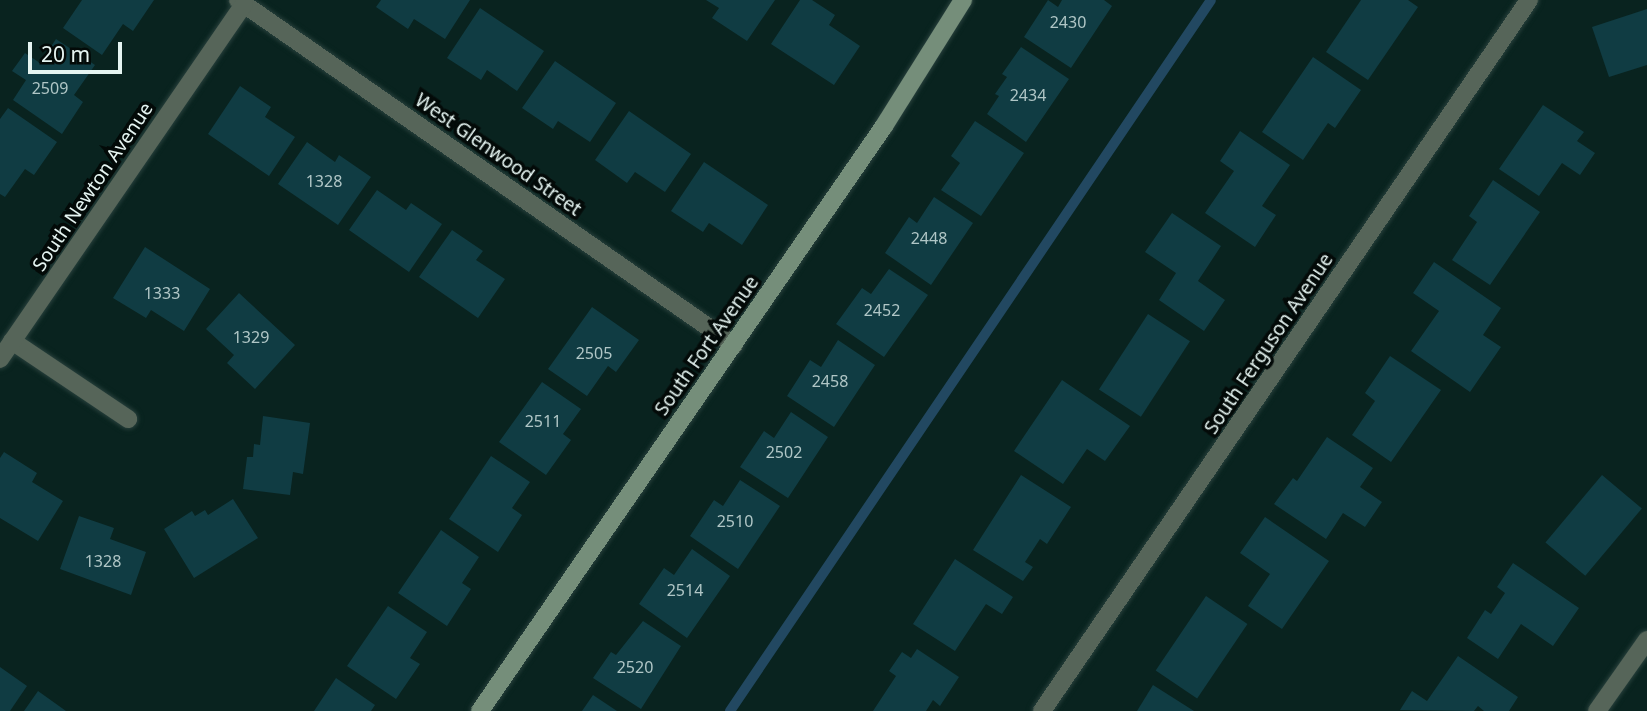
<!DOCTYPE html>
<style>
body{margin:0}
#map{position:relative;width:1647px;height:711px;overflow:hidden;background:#09231f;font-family:"Noto Sans",sans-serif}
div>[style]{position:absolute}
.stream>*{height:10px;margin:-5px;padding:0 5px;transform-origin:5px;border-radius:5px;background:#224861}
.building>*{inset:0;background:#103c43;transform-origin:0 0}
.roads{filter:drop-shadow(0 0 2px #28403c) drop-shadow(0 0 2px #28403c)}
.street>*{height:18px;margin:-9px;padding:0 9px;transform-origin:9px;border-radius:9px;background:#566559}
.secondary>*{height:18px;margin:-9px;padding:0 9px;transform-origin:9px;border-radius:9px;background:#758e7a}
span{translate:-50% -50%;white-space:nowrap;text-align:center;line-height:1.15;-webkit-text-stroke:7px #030a08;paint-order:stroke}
.number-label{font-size:16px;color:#b0c6c6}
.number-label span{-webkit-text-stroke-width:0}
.street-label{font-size:19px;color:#e5f4f1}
.scale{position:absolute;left:28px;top:42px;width:94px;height:32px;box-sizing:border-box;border:4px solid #e5f4f1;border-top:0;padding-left:9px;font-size:21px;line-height:24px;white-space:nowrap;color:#e5f4f1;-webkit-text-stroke:5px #030a08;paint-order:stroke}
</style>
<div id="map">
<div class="stream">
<div style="left:730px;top:711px;width:858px;rotate:-55.92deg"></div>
</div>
<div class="building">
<div style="clip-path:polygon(82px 0,154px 0,133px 31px,123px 24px,102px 55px,63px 28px)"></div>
<div style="clip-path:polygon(381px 0,470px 0,445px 39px,414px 19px,408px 29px,376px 7px)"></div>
<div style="clip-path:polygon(706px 0,775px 0,747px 41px,712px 18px,719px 8px)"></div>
<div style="clip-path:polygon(800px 0,812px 0,835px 15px,829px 25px,860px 46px,834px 85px,771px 44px)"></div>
<div style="clip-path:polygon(1048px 0,1058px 7px,1062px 0,1104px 0,1112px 6px,1071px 68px,1024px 37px)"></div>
<div style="clip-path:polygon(1361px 0,1408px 0,1418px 7px,1368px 80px,1326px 52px)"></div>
<div style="clip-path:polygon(480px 8px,544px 51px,517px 91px,487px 70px,481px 80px,447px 58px)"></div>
<div style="clip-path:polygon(1647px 9px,1647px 65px,1609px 77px,1592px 27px)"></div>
<div style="clip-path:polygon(56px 39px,95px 65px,74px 95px,83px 102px,62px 134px,13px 100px,26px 80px,12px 71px,25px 53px,40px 63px)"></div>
<div style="clip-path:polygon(1021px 47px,1069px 79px,1026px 142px,987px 114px,999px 96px,995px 94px,1007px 77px,1002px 74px)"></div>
<div style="clip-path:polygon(1313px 57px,1361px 90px,1335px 128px,1328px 123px,1303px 160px,1262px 132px)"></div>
<div style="clip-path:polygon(555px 61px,616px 103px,590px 142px,558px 121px,553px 129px,522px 108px)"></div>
<div style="clip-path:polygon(240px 86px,271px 107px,265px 117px,295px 137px,269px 176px,208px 134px)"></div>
<div style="clip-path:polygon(1543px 105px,1584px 132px,1577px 141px,1595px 153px,1580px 175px,1562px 163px,1539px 196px,1499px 169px)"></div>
<div style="clip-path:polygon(8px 108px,57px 142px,34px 175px,25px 169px,5px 197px,0 194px,0 119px)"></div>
<div style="clip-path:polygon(629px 111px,691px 154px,665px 192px,635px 172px,627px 183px,595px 160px)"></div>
<div style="clip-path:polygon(975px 121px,1024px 153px,981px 216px,941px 190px,960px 163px,951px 156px)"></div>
<div style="clip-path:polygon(1240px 131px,1290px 165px,1262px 206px,1276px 215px,1255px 247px,1205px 213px,1234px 171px,1220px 161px)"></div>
<div style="clip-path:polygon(307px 142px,335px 162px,339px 155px,371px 177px,338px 225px,278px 184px)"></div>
<div style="clip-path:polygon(704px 162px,768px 205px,742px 245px,709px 223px,703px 232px,671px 211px)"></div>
<div style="clip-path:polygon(1493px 180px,1540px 212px,1490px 285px,1452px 260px,1477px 222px,1469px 216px)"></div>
<div style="clip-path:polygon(377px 190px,406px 210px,411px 203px,442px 224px,409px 272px,349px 230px)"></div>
<div style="clip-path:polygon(934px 197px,973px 223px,931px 285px,885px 253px,909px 217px,917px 223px)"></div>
<div style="clip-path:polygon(1172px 213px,1221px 246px,1198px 281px,1225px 300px,1204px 331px,1159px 300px,1176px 273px,1145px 252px)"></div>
<div style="clip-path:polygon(452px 230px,483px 251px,476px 260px,505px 279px,478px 318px,419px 277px)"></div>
<div style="clip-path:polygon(145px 247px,210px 289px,184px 331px,151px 310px,146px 318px,113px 298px)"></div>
<div style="clip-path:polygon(1434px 262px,1501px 308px,1483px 335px,1501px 347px,1470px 392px,1411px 351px,1439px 311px,1413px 293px)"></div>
<div style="clip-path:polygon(889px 269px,928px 295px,884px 357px,836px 324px,862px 288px,871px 294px)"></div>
<div style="clip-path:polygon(239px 293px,295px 345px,255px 389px,227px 363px,234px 355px,206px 329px)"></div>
<div style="clip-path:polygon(592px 307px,639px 340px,616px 372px,608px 366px,587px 396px,548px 369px)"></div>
<div style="left:1148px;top:314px;width:50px;height:90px;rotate:33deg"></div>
<div style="clip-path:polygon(838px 340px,875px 365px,834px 427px,787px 396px,810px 360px,821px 367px)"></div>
<div style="clip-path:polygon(1390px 356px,1441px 390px,1391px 462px,1352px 435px,1375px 401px,1365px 393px)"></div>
<div style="clip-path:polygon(1062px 380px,1130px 426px,1105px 461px,1087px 449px,1063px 484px,1014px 451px)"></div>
<div style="clip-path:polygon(542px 382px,581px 409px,563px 434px,571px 440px,546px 475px,499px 442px)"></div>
<div style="clip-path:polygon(791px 412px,828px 437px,788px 498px,740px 467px,764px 431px,774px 438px)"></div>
<div style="clip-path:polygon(263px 416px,310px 423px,303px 474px,293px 472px,290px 495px,243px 489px,247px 457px,253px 457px,254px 444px,260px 445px)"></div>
<div style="clip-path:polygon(1327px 437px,1373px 468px,1360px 487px,1382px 502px,1365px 527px,1343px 513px,1326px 539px,1274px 504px,1293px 478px,1297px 481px)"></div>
<div style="clip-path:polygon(4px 452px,37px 473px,32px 482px,63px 501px,38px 541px,0 518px,0 458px)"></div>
<div style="clip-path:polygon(491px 456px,530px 482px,512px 508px,522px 515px,498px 552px,449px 519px)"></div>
<div style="clip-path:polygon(1021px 475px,1071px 507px,1047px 544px,1040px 539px,1025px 562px,1033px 567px,1023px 581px,973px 550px)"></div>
<div style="left:1602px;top:475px;width:52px;height:88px;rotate:40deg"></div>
<div style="clip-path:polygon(740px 480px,780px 506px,738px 569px,690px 536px,714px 500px,723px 506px)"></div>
<div style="clip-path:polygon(233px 499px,258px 538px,194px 578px,164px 529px,192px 511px,195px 516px,205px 510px,208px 515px)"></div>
<div style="clip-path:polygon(79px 516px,114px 528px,110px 539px,146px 552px,131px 595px,60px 569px)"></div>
<div style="clip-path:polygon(1265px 517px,1329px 561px,1282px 629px,1248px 606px,1270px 574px,1240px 553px)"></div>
<div style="clip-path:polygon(441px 530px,479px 557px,462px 583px,471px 589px,447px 626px,398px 593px)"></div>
<div style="clip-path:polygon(692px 549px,730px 576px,687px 638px,639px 604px,664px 568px,674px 575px)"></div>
<div style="clip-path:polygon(955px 559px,1013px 597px,1002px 614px,986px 604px,955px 651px,913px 624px)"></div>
<div style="clip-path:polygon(1513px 563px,1579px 608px,1553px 646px,1521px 624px,1498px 659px,1467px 638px,1485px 610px,1491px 614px,1505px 593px,1497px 587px)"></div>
<div style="left:1206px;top:596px;width:50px;height:90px;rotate:34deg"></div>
<div style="clip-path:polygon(388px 606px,427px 632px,410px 658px,420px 664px,396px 699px,347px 666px)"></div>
<div style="clip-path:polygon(643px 621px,681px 646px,641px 709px,593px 678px,611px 652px,616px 655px)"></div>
<div style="clip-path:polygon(917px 649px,959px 677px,940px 706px,933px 700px,926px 711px,873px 711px,896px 676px,889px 671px,902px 652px,911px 658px)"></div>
<div style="clip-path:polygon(1458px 656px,1518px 697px,1509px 711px,1484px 711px,1478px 706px,1474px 711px,1400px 710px,1412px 691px,1427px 701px)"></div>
<div style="clip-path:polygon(0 667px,27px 686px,10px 711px,0 711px)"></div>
<div style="clip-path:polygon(336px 678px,375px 705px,371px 711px,314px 711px)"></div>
<div style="clip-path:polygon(1153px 685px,1194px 711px,1137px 711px)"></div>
<div style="clip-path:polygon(38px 691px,66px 711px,24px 711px)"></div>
<div style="clip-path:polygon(593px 695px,617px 711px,582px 711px)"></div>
</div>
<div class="roads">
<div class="street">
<div style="left:238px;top:0;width:604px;rotate:34.82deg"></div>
<div style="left:12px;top:341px;width:140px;rotate:33.9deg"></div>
<div style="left:0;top:359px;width:431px;rotate:-55.5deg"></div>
<div style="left:1042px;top:711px;width:862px;rotate:-55.59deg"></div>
<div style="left:1597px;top:711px;width:87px;rotate:-54.8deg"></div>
</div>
<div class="secondary">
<div style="left:480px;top:711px;width:711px;rotate:-55.37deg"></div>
<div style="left:884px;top:126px;width:149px;rotate:-57.9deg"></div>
</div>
</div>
<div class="number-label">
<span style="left:1068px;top:22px">2430</span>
<span style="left:50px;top:88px">2509</span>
<span style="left:1028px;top:95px">2434</span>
<span style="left:324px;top:181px">1328</span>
<span style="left:929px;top:238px">2448</span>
<span style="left:162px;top:293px">1333</span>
<span style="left:882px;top:310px">2452</span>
<span style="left:251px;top:337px">1329</span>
<span style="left:594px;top:353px">2505</span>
<span style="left:830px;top:381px">2458</span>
<span style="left:543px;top:421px">2511</span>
<span style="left:784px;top:452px">2502</span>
<span style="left:735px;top:521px">2510</span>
<span style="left:103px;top:561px">1328</span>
<span style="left:685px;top:590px">2514</span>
<span style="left:635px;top:667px">2520</span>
</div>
<div class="street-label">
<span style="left:498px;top:155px;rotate:35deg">West Glenwood Street</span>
<span style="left:93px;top:187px;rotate:-56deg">South Newton Avenue</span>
<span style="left:1269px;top:344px;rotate:-56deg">South Ferguson Avenue</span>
<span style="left:707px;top:346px;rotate:-55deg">South Fort Avenue</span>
</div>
<div class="scale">20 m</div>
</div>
